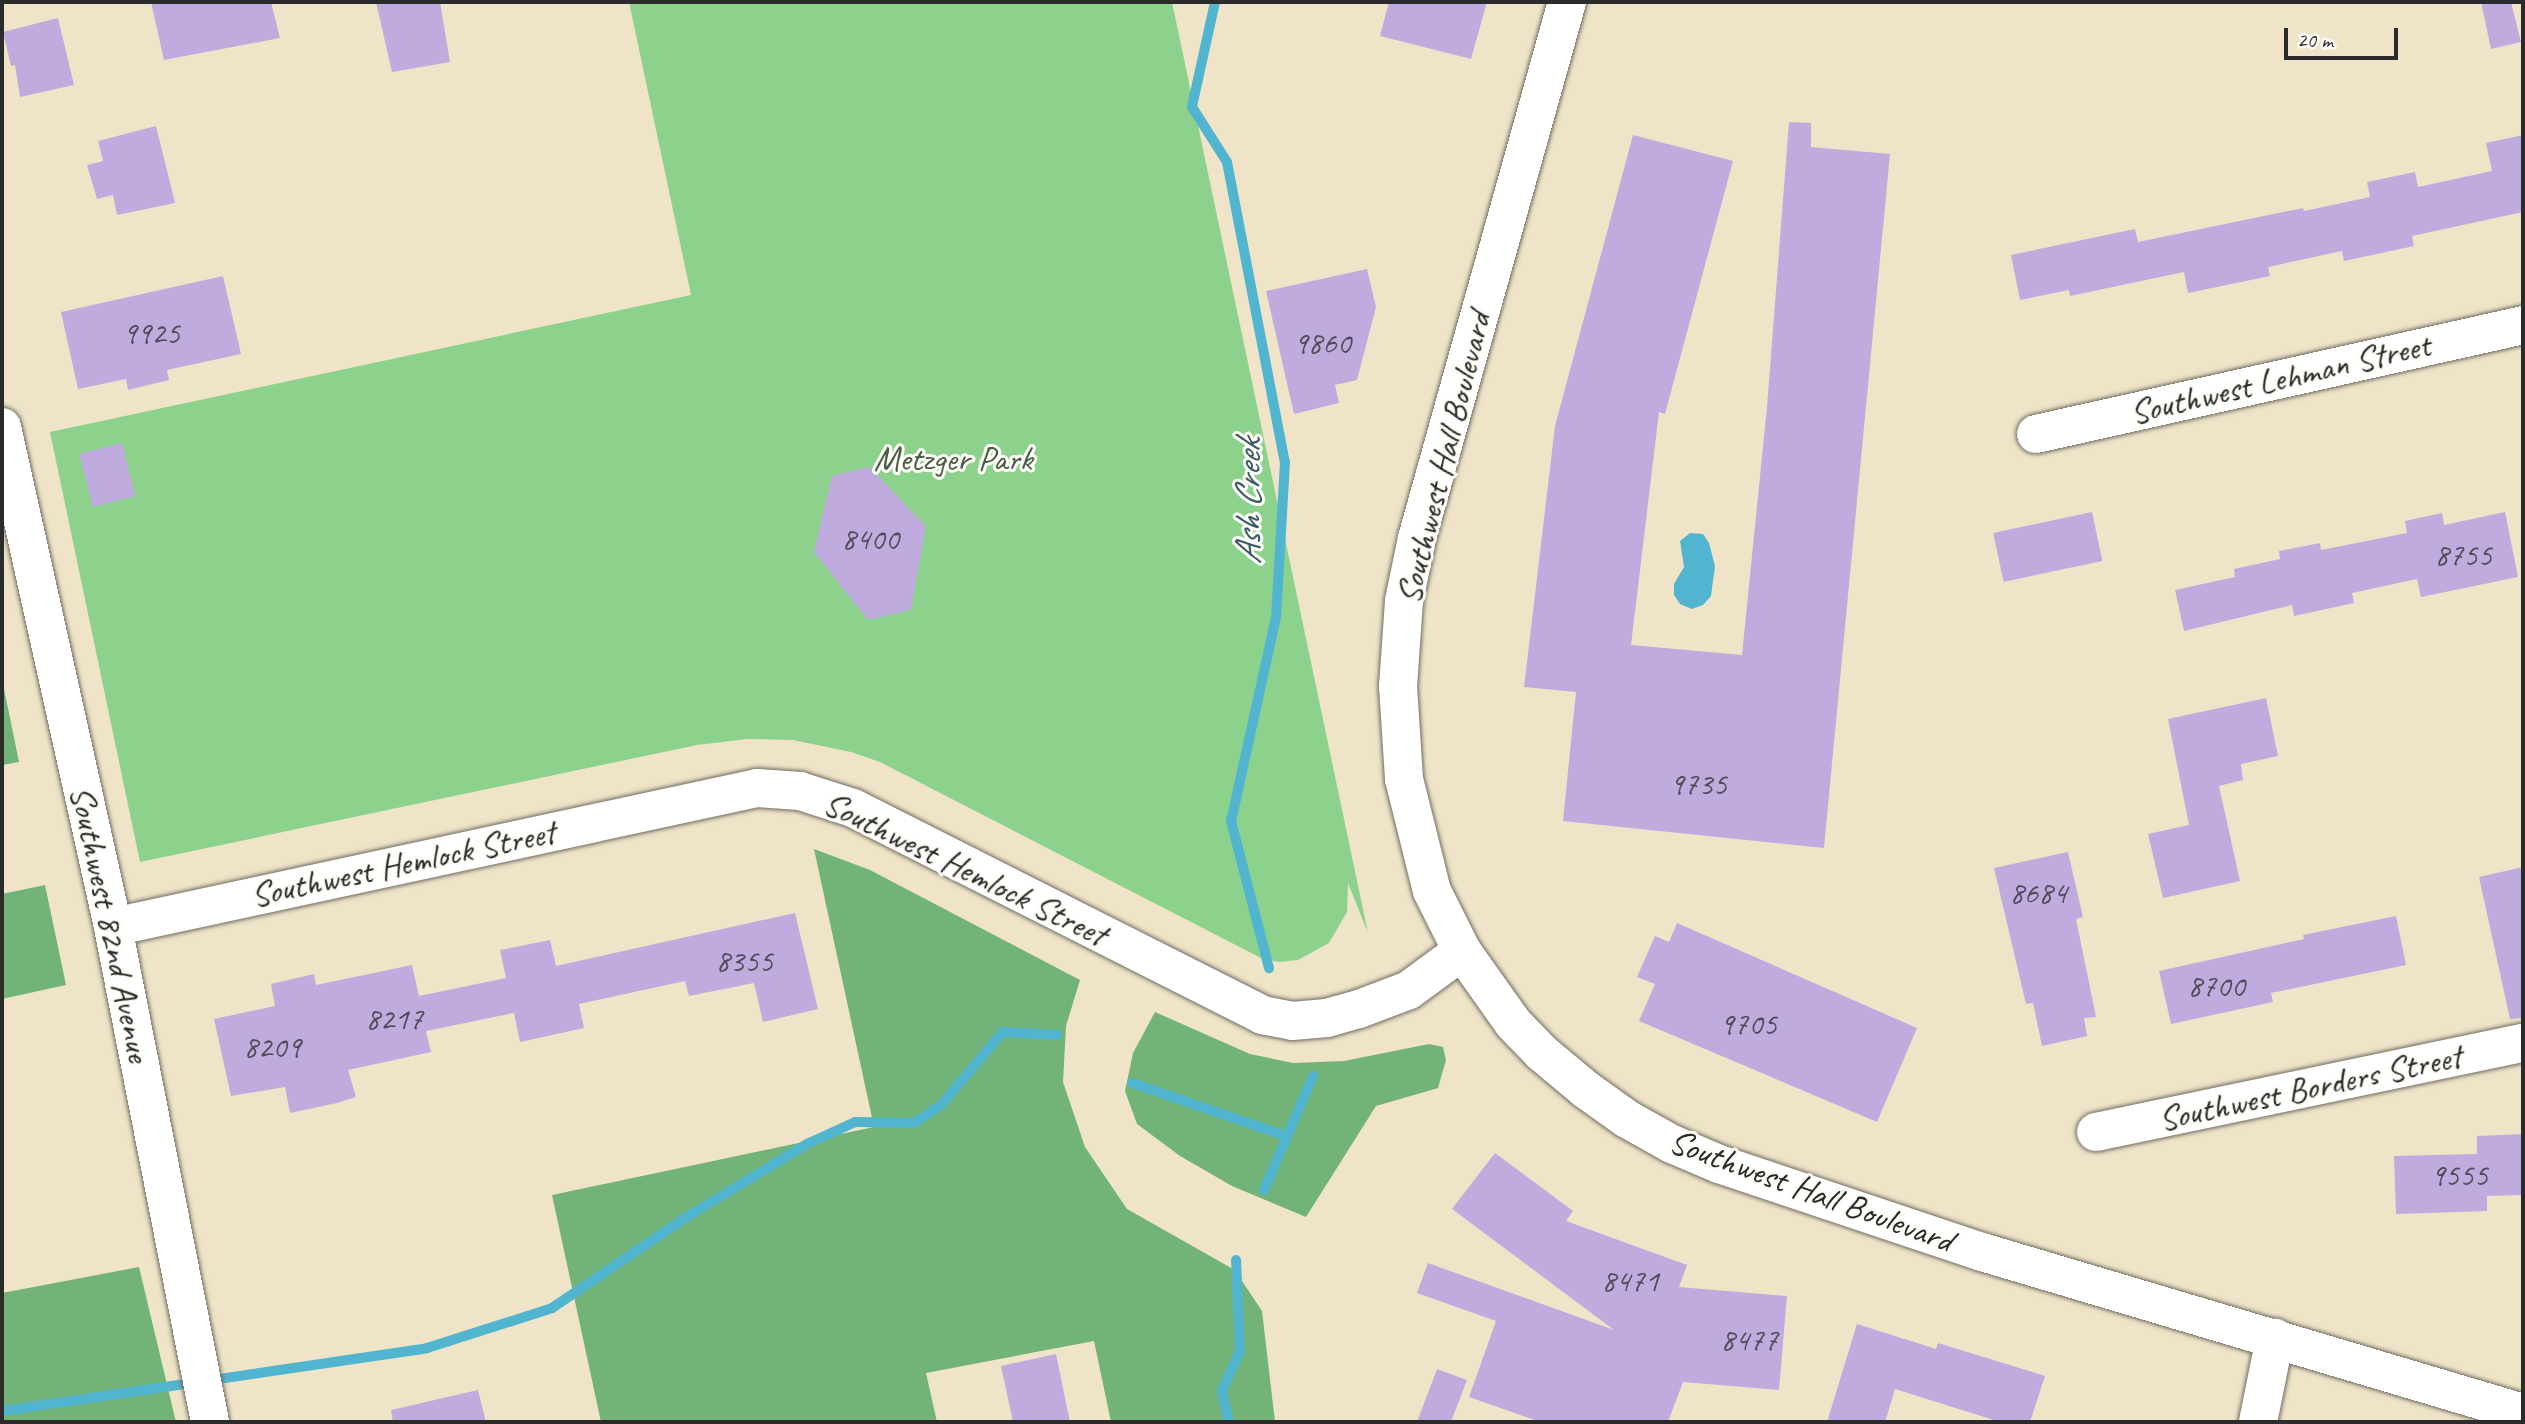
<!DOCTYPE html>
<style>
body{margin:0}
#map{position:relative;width:2525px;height:1424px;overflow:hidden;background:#efe4c8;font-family:Caveat,sans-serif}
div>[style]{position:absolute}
.green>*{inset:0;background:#8dd28c}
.forest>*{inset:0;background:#72b478}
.water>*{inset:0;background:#51b5cf}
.stream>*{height:10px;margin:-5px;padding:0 5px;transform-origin:5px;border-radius:5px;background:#51b5cf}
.building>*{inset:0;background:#c0abde;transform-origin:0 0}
.roads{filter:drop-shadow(0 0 2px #706c62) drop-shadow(0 0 2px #706c62)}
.minor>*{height:38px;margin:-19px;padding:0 19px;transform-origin:19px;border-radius:19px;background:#fff}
.major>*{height:38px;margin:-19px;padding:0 19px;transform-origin:19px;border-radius:19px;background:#fff}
span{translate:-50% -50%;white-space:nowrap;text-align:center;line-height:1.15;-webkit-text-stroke:6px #fdfcf7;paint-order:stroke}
.number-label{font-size:32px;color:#504b58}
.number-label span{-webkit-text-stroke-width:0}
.street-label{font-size:35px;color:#2b2b2b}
.park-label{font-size:35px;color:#485d48}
.water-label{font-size:37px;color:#385b64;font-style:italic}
.frame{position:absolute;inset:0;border:4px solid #2b2b2b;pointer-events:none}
.scale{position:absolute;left:2284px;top:28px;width:114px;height:32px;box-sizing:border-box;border:4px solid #2b2b2b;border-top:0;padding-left:9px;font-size:21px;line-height:24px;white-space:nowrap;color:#2b2b2b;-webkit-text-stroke:5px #fdfcf7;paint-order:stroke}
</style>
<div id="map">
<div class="green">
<div style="clip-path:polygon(629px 2px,1172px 2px,1368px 933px,1348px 883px,1347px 912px,1329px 943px,1298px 960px,1279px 962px,1261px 958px,880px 762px,851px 752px,793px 740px,747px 739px,697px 745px,140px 862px,50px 432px,691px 295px)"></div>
</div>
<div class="forest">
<div style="clip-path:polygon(2px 679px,19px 762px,2px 765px)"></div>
<div style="clip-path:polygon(814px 849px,870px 870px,1080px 980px,1066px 1026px,1063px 1082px,1085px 1147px,1127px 1209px,1233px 1269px,1240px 1278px,1262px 1311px,1275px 1422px,1111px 1422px,1094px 1341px,926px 1373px,937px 1422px,601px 1422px,552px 1195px,874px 1127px)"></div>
<div style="clip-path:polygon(45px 885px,66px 985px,2px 999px,2px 894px)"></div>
<div style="clip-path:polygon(1155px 1012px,1250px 1054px,1293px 1063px,1344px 1061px,1429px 1044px,1443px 1047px,1446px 1060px,1438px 1088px,1376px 1106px,1306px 1217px,1232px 1186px,1180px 1156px,1137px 1124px,1125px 1091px,1133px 1053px)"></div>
<div style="clip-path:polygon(139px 1267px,176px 1422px,2px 1422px,2px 1293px)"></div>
</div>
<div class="water">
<div style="clip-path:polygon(1690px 533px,1703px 534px,1709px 543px,1715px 566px,1711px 596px,1703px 605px,1692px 609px,1680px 604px,1674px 595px,1674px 584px,1684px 567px,1680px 541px)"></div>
</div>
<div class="stream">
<div style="left:1215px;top:2px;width:107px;rotate:102.4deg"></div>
<div style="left:1192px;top:107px;width:65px;rotate:57.5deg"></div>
<div style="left:1227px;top:162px;width:306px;rotate:79.1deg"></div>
<div style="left:1285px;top:462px;width:155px;rotate:93.3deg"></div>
<div style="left:1276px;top:617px;width:209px;rotate:102.4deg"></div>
<div style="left:1231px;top:821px;width:152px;rotate:75.5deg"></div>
<div style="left:1132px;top:1083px;width:163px;rotate:19deg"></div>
<div style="left:1264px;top:1190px;width:124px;rotate:-66.7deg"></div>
<div style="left:2px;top:1411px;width:430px;rotate:-8.4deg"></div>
<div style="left:427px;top:1348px;width:131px;rotate:-17.7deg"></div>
<div style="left:552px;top:1308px;width:164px;rotate:-34.1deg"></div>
<div style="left:688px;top:1216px;width:139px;rotate:-31.2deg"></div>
<div style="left:807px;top:1144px;width:53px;rotate:-24.6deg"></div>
<div style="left:855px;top:1122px;width:59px;rotate:1deg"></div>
<div style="left:914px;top:1123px;width:32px;rotate:-34deg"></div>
<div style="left:941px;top:1105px;width:96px;rotate:-49.7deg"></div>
<div style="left:1003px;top:1032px;width:54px;rotate:3.2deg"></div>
<div style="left:1229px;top:1422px;width:32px;rotate:-103deg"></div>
<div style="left:1222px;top:1391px;width:44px;rotate:-65.8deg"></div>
<div style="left:1240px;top:1351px;width:91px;rotate:-92.5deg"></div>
</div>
<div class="building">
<div style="clip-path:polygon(151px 2px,271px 2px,280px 38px,164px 60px)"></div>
<div style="clip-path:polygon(376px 2px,440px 2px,450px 62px,392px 72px)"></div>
<div style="clip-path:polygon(1389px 2px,1487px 2px,1471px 59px,1380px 36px)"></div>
<div style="clip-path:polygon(2481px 2px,2511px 2px,2521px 42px,2491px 49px)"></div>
<div style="clip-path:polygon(58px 18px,74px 85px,20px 97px,15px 65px,11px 66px,3px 32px)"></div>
<div style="clip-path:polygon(1789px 122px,1811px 123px,1811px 147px,1890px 154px,1824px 848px,1563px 821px,1576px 692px,1524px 687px,1555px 426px,1633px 135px,1733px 161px,1665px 414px,1659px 412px,1631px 645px,1742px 655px,1767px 407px)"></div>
<div style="clip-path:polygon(156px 126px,175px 203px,117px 215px,113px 195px,97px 199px,87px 165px,103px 161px,98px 141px)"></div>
<div style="clip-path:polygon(2523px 135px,2523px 212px,2412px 236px,2414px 246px,2344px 261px,2342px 251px,2268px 267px,2270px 276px,2188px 293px,2184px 272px,2070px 296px,2069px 290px,2020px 300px,2011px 255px,2135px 229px,2138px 242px,2303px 208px,2304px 211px,2370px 197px,2367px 182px,2415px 172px,2418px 187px,2492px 171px,2486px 143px)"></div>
<div style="clip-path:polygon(1367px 269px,1376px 307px,1357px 380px,1335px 385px,1339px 403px,1294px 414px,1266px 291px)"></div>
<div style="clip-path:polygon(223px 276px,241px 354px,167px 370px,169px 380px,128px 390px,126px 379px,78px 389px,61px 312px)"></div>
<div style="left:122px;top:443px;width:55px;height:44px;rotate:76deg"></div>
<div style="clip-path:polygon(869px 467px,926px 526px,911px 610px,868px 620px,814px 552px,832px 476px)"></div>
<div style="left:2092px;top:512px;width:50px;height:101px;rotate:78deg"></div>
<div style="clip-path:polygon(2505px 512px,2518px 577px,2421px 597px,2417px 579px,2352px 593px,2354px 603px,2294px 616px,2292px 605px,2184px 631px,2175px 590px,2235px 577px,2234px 569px,2280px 559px,2279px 551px,2320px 543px,2321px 550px,2407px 533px,2405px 521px,2442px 513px,2444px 525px)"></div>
<div style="clip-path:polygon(2266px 698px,2278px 756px,2241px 764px,2243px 780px,2219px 786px,2240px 881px,2163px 898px,2148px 834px,2189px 825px,2168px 719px)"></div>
<div style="clip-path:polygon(2068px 852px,2083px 917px,2076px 919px,2096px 1017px,2084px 1018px,2087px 1036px,2042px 1046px,2033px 1003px,2026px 1004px,1994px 868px)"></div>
<div style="clip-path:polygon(2523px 867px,2523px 1018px,2510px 1019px,2479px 877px)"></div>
<div style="clip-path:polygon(795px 913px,818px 1009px,763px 1022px,754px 983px,689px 996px,685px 981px,579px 1004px,584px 1028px,520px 1042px,514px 1013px,426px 1031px,431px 1052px,348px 1070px,356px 1097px,337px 1103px,290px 1113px,285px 1087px,231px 1096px,214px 1019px,275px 1006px,271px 984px,314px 974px,316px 985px,412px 965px,419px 996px,506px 978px,500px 950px,550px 940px,556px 966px)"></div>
<div style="clip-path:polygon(2396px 916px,2406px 965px,2271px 993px,2273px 1002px,2171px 1024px,2159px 971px,2304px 939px,2303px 935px)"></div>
<div style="clip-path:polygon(1677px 923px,1917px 1028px,1877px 1122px,1639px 1021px,1655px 984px,1637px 977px,1655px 936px,1669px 942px)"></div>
<div style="clip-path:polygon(2523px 1134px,2523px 1195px,2487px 1196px,2487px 1211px,2396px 1214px,2394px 1156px,2477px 1154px,2477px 1136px)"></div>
<div style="clip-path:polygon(1495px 1153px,1573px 1211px,1566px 1221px,1687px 1265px,1679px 1287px,1787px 1296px,1779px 1390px,1683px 1382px,1668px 1422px,1540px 1422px,1469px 1397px,1496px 1321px,1417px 1293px,1428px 1263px,1614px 1330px,1452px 1209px)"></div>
<div style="clip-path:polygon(1857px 1324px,1936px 1349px,1938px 1343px,2045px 1376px,2030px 1422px,2000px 1422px,1895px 1389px,1885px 1422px,1827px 1422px)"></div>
<div style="clip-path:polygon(1056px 1354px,1070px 1422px,1013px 1422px,1001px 1366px)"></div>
<div style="clip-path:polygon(1437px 1369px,1467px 1380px,1451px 1422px,1417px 1422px)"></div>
<div style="clip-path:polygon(478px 1390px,486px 1422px,393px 1422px,391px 1410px)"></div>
</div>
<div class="roads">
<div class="minor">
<div style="left:2px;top:427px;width:512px;rotate:77.48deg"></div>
<div style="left:113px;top:927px;width:504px;rotate:78.91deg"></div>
<div style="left:2036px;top:434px;width:499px;rotate:-12.6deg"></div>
<div style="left:113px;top:927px;width:659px;rotate:-12.18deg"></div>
<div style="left:757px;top:788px;width:43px;rotate:4deg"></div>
<div style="left:800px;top:791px;width:56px;rotate:17.8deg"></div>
<div style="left:853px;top:808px;width:458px;rotate:26.8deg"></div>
<div style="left:1262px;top:1015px;width:31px;rotate:11deg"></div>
<div style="left:1292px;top:1021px;width:35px;rotate:-5deg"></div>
<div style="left:1327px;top:1018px;width:33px;rotate:-16deg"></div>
<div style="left:1359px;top:1009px;width:53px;rotate:-20.8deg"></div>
<div style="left:1409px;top:990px;width:66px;rotate:-36.3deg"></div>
<div style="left:2096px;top:1132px;width:436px;rotate:-11.8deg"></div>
<div style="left:2258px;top:1422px;width:86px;rotate:-78.6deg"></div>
</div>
<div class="major">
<div style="left:1567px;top:2px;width:557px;rotate:105.63deg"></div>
<div style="left:1417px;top:538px;width:64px;rotate:101.7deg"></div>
<div style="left:1404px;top:601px;width:85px;rotate:94deg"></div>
<div style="left:1398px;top:686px;width:93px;rotate:86.3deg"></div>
<div style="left:1404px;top:779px;width:115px;rotate:76deg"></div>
<div style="left:1432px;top:891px;width:67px;rotate:63.4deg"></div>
<div style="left:1462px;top:951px;width:88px;rotate:54.7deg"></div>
<div style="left:1513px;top:1023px;width:42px;rotate:46deg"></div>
<div style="left:1542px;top:1053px;width:56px;rotate:39.9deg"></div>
<div style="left:1585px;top:1089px;width:52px;rotate:35.5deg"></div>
<div style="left:1627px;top:1119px;width:51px;rotate:29.1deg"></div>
<div style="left:1672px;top:1144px;width:51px;rotate:23.1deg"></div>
<div style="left:1719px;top:1164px;width:277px;rotate:18.5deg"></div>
<div style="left:1982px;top:1252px;width:564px;rotate:16.57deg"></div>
</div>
</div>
<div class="number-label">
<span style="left:151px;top:333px">9925</span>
<span style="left:1322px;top:343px">9860</span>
<span style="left:870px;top:539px">8400</span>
<span style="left:2463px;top:555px">8755</span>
<span style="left:1698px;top:784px">9735</span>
<span style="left:2038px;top:893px">8684</span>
<span style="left:744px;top:961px">8355</span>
<span style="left:2216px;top:986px">8700</span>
<span style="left:394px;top:1019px">8217</span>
<span style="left:1748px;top:1024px">9705</span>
<span style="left:272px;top:1047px">8209</span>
<span style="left:2459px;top:1175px">9555</span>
<span style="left:1630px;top:1281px">8471</span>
<span style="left:1749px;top:1340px">8477</span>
</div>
<div class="street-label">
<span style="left:2280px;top:379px;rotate:-13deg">Southwest Lehman Street</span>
<span style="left:1444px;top:458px;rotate:-76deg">Southwest Hall Boulevard</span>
<span style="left:403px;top:864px;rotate:-12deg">Southwest Hemlock Street</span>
<span style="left:965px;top:869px;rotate:26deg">Southwest Hemlock Street</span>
<span style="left:110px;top:924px;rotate:78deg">Southwest 82nd Avenue</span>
<span style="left:2310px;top:1088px;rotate:-12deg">Southwest Borders Street</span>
<span style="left:1811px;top:1191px;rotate:20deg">Southwest Hall Boulevard</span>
</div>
<div class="park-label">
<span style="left:953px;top:459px">Metzger Park</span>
</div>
<div class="water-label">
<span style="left:1248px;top:502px;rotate:-90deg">Ash Creek</span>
</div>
<div class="frame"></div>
<div class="scale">20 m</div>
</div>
